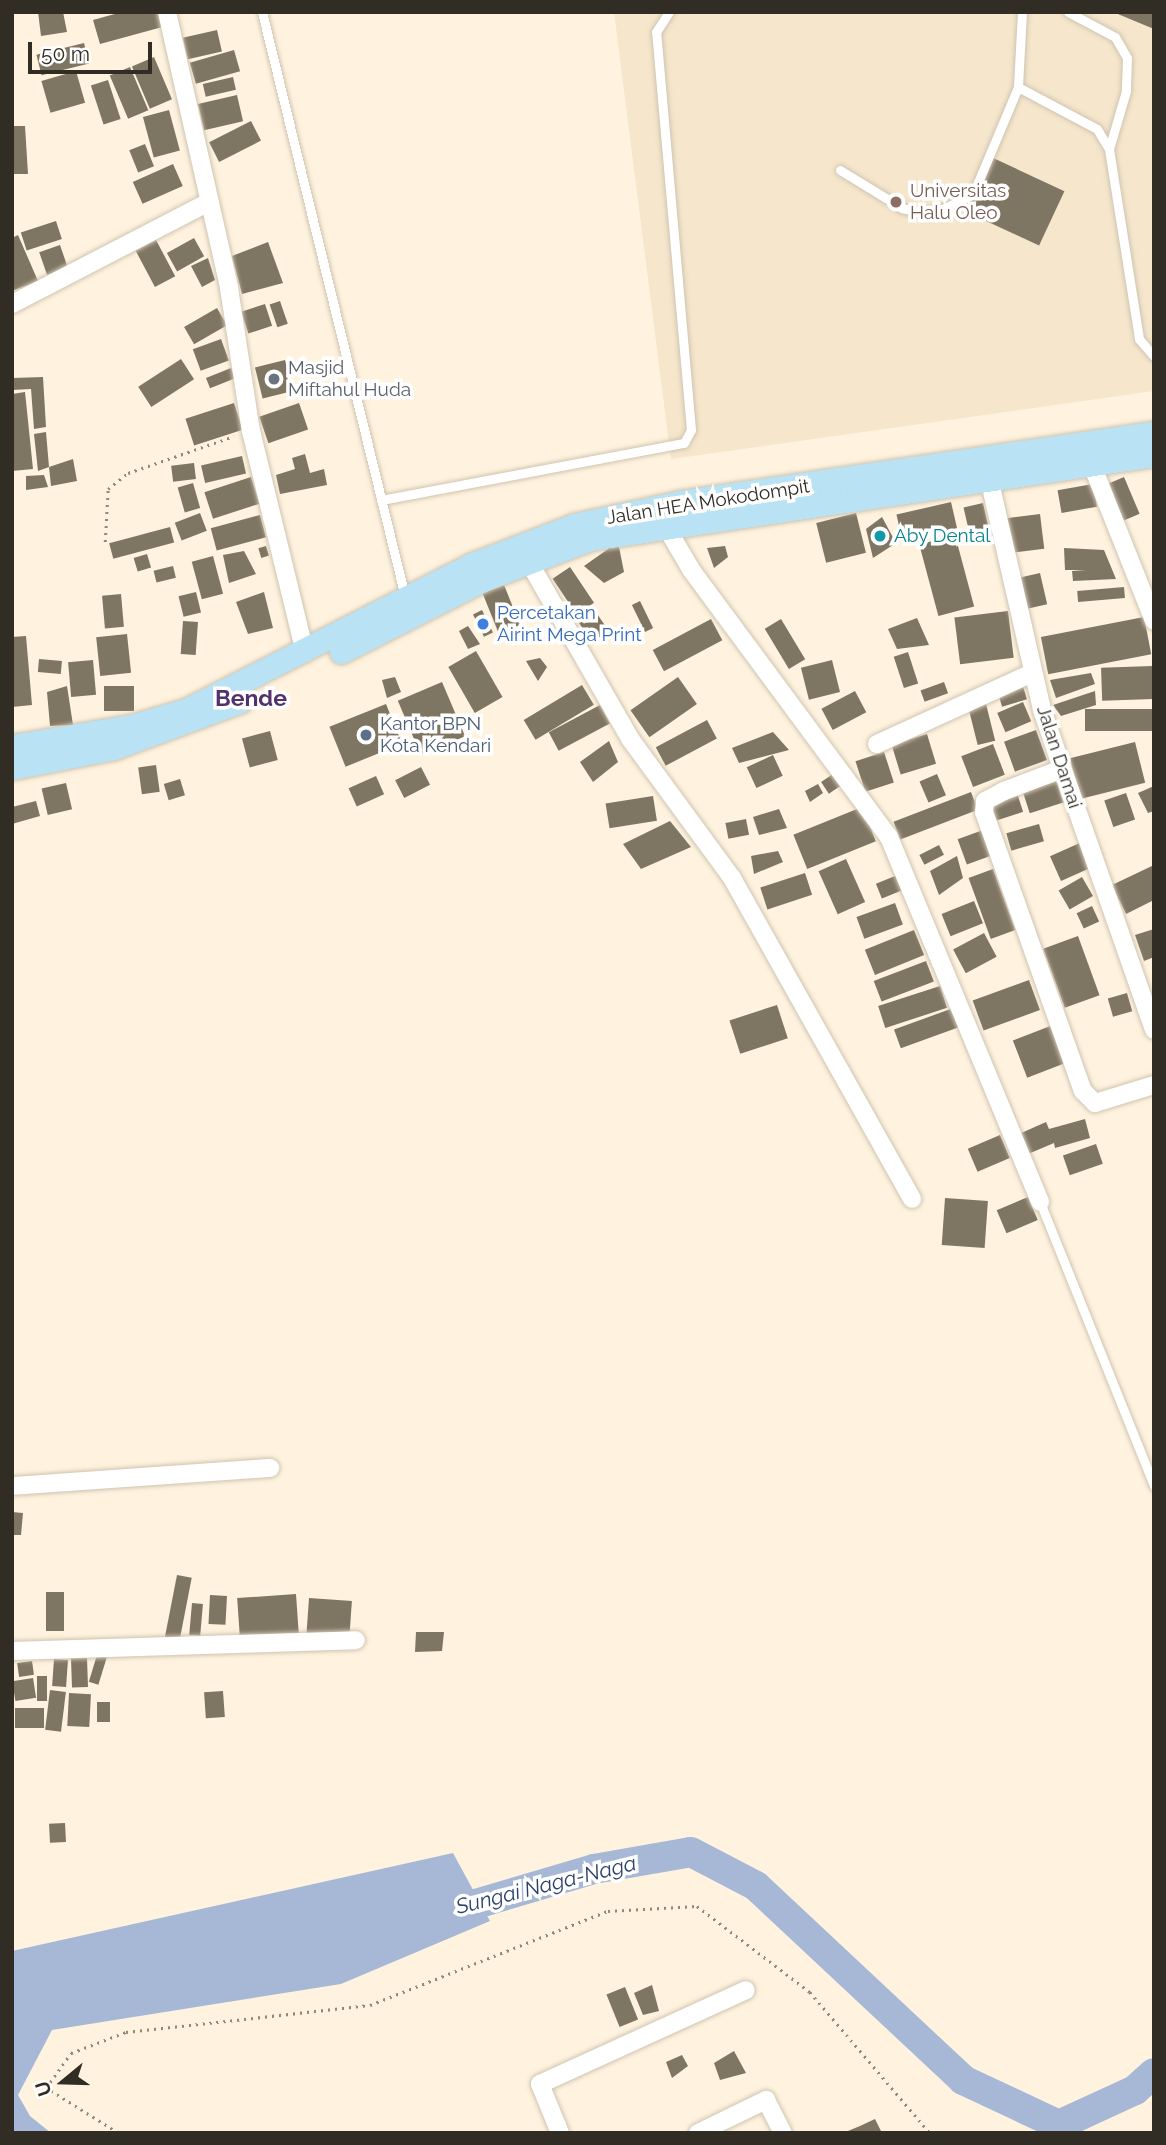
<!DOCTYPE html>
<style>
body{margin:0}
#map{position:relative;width:1166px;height:2145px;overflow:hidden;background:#fff3df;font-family:Raleway,sans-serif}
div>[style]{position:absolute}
.built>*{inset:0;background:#f5e6cc}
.water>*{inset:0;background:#a7b8d7}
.river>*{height:30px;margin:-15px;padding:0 15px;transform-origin:15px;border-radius:15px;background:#a7b8d7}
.building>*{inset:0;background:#7f7563;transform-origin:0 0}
.path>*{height:2.5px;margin-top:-1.25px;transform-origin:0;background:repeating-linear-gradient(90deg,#90887a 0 2px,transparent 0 7px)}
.roads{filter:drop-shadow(0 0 2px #cfc4b1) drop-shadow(0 0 2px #cfc4b1)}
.lane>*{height:9px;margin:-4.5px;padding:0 4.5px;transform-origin:4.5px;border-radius:4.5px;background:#fff}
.street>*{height:18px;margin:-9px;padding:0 9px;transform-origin:9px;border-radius:9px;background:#fff}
.secondary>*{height:23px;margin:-11.5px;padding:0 11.5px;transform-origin:11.5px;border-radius:11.5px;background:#b9e3f4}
.dots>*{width:19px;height:19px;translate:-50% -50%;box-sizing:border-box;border:4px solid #fff;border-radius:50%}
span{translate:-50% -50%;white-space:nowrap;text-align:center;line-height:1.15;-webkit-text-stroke:7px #fff;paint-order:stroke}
.education-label{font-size:19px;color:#785e54}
.left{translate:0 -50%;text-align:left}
.worship-label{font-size:19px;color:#5b616d}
.street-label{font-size:19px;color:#312d25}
.culture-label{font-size:19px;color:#0d838f}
.shop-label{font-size:19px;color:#366cbe}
.service-label{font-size:19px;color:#4e5e75}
.water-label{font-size:21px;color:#2b416c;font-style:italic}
.quarter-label{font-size:23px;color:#52326c;font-weight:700}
.frame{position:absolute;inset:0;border:14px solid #312d25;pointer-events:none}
.north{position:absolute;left:28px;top:2047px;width:70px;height:70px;-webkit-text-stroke:5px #fff;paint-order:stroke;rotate:251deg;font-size:19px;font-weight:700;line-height:28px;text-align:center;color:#312d25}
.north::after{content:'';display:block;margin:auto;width:24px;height:32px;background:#312d25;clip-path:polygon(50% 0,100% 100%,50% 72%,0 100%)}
.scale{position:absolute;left:28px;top:42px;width:124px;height:32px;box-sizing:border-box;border:4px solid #312d25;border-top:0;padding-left:9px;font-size:21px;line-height:24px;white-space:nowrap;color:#312d25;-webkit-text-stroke:5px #fff;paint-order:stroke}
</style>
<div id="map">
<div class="built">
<div style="clip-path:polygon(614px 12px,1154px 12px,1154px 391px,671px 459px)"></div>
</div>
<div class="water">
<div style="clip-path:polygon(453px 1853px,490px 1921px,341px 1984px,52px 2030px,18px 2095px,30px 2116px,51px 2133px,12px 2133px,12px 1951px)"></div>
</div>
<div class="river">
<div style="left:442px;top:1914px;width:159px;rotate:-16.5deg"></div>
<div style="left:594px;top:1869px;width:98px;rotate:-9.9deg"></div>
<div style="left:691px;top:1852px;width:73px;rotate:27.6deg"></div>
<div style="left:756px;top:1886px;width:284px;rotate:43.1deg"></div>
<div style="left:963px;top:2080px;width:106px;rotate:25.1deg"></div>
<div style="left:1059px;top:2125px;width:84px;rotate:-24.7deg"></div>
<div style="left:1135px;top:2090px;width:25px;rotate:-42deg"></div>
</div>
<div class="building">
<div style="clip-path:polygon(38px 12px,63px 12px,67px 32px,41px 36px)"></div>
<div style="clip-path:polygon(122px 12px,162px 12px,166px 26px,100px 44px,93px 20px)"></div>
<div style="clip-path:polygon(1113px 12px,1154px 12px,1154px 29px)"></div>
<div style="left:217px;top:30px;width:22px;height:35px;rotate:77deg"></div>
<div style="left:84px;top:43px;width:21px;height:49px;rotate:76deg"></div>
<div style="left:234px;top:50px;width:22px;height:46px;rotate:74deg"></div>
<div style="left:154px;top:57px;width:46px;height:24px;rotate:67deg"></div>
<div style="left:130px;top:67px;width:47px;height:22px;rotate:67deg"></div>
<div style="left:76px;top:71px;width:33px;height:36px;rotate:74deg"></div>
<div style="left:233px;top:77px;width:13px;height:31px;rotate:77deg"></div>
<div style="left:108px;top:80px;width:41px;height:18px;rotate:72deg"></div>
<div style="left:237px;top:95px;width:27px;height:40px;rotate:77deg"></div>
<div style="left:169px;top:110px;width:42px;height:27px;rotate:75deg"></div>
<div style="left:251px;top:121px;width:22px;height:47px;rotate:63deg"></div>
<div style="clip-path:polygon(12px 126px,25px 126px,28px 174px,12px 174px)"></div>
<div style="left:145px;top:144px;width:24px;height:17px;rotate:68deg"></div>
<div style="left:991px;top:157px;width:81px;height:60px;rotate:25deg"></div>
<div style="left:173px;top:164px;width:24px;height:44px;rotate:66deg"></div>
<div style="left:56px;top:221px;width:19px;height:37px;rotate:72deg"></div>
<div style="clip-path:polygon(18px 235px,38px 281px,12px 291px,12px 238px)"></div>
<div style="left:194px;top:238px;width:21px;height:31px;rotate:61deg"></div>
<div style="left:156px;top:240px;width:41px;height:23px;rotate:62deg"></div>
<div style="clip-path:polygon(268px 242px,283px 283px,242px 294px,232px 256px)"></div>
<div style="left:60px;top:245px;width:24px;height:22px;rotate:71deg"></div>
<div style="clip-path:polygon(208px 258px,215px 280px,202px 287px,191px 266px)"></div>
<div style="left:280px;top:301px;width:24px;height:11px;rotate:71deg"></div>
<div style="left:265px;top:304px;width:23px;height:25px;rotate:72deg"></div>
<div style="left:217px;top:308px;width:20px;height:38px;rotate:60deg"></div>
<div style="left:221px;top:339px;width:23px;height:30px;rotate:70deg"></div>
<div style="left:181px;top:359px;width:24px;height:51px;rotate:57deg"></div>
<div style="left:285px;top:360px;width:32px;height:31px;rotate:76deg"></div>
<div style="left:231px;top:368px;width:11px;height:27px;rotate:68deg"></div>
<div style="clip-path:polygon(43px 377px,46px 427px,34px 429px,31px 389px,12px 390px,12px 378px)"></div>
<div style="clip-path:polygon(25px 392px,33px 469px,12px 471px,12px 394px)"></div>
<div style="left:234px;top:403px;width:28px;height:51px;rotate:72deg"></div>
<div style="left:299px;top:403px;width:28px;height:42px;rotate:71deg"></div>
<div style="clip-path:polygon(46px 432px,49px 467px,38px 471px,34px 434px)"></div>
<div style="clip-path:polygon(305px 454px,310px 473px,324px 469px,327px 485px,280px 494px,276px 475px,295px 469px,292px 458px)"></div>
<div style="left:242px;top:456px;width:18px;height:42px;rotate:77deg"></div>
<div style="clip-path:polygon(73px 459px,77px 481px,51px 486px,49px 467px)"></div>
<div style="left:194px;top:463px;width:16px;height:23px;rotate:83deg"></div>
<div style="clip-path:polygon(44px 475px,48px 487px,26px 490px,26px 476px)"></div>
<div style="left:251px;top:477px;width:28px;height:49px;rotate:72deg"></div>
<div style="left:1124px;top:477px;width:40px;height:21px;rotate:67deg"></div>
<div style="left:193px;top:483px;width:26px;height:16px;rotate:74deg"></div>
<div style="left:1093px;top:484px;width:23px;height:36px;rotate:80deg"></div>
<div style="left:951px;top:502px;width:27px;height:56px;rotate:77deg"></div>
<div style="left:983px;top:503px;width:27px;height:20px;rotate:77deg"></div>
<div style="left:200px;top:513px;width:19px;height:27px;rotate:69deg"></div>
<div style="left:856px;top:513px;width:41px;height:41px;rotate:76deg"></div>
<div style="left:1040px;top:514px;width:35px;height:38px;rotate:83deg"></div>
<div style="left:260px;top:515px;width:23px;height:51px;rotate:75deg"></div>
<div style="clip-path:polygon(882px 517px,896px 543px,873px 558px,866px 529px)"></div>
<div style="left:170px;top:527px;width:16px;height:63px;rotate:75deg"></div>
<div style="left:955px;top:535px;width:74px;height:37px;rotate:75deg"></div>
<div style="clip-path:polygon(618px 542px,624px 572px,604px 583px,584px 566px)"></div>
<div style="left:266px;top:546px;width:10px;height:8px;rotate:73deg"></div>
<div style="clip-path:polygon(725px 546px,728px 557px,714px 568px,707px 548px)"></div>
<div style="clip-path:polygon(1064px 548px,1104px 550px,1116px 579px,1073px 581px,1072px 571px,1086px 570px,1065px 570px)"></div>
<div style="clip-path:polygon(244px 551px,256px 574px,229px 583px,223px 555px)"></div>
<div style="left:147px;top:554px;width:14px;height:14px;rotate:73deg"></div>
<div style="left:213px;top:556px;width:39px;height:22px;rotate:75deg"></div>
<div style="left:173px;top:566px;width:12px;height:20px;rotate:76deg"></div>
<div style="left:570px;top:567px;width:43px;height:21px;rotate:56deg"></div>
<div style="left:1040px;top:573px;width:32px;height:25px;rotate:77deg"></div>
<div style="left:504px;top:585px;width:43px;height:23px;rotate:68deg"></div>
<div style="left:1124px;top:587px;width:11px;height:47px;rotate:85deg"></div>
<div style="left:196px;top:592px;width:21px;height:18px;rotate:76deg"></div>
<div style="clip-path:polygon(264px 592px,273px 628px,248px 634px,236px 602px)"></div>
<div style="left:121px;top:594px;width:33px;height:19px;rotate:85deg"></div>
<div style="left:640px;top:601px;width:30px;height:9px;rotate:64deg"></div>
<div style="left:482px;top:610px;width:25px;height:10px;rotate:64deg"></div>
<div style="left:595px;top:611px;width:24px;height:20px;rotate:55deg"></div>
<div style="left:1008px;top:611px;width:47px;height:54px;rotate:83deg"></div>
<div style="left:1144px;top:617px;width:38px;height:105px;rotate:79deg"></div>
<div style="clip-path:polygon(917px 618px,929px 645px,897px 649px,888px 629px)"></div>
<div style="left:711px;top:619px;width:24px;height:66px;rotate:62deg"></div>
<div style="left:781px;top:619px;width:47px;height:19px;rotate:59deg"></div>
<div style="left:183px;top:621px;width:15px;height:33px;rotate:4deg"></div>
<div style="clip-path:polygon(468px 626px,480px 644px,468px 649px,459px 631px)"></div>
<div style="left:127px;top:634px;width:39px;height:31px;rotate:84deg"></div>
<div style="clip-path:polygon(26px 636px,32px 705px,12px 707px,12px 637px)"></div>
<div style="left:476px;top:651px;width:53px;height:32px;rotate:60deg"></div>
<div style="left:908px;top:652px;width:33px;height:15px;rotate:72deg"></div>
<div style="clip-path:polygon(540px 658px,547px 667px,538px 681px,526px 661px)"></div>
<div style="left:39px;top:659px;width:23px;height:13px;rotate:5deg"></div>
<div style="left:93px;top:660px;width:35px;height:25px;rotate:85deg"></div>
<div style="left:832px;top:660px;width:33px;height:32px;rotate:76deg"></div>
<div style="left:1152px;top:666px;width:33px;height:51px;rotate:88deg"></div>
<div style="clip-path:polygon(1091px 673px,1095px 684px,1056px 698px,1050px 680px)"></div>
<div style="clip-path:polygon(395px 677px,401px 692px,387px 698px,382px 680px)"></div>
<div style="left:678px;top:677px;width:33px;height:58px;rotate:55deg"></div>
<div style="left:442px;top:682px;width:59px;height:48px;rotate:67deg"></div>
<div style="left:944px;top:682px;width:12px;height:25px;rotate:70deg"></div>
<div style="left:1022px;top:683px;width:17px;height:26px;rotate:73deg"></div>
<div style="left:582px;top:685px;width:23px;height:68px;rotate:59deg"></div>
<div style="clip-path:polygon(67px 686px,73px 725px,50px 726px,47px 692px)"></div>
<div style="left:104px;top:686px;width:30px;height:25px"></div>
<div style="left:855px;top:691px;width:24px;height:38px;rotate:62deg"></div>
<div style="clip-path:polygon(1095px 691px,1096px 705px,1061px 716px,1053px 705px)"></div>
<div style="left:985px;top:700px;width:42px;height:18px;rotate:76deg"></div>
<div style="left:1023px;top:702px;width:21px;height:28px;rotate:67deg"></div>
<div style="left:386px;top:704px;width:43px;height:61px;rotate:68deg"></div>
<div style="left:600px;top:705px;width:21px;height:58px;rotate:62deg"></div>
<div style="left:1154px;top:709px;width:22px;height:69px;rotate:90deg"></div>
<div style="left:707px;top:720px;width:21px;height:58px;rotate:62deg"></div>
<div style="left:1036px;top:730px;width:32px;height:34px;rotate:70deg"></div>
<div style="left:270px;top:731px;width:30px;height:29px;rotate:75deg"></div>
<div style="clip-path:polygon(773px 732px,789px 750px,739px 763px,732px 748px)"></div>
<div style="left:927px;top:734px;width:31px;height:37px;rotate:73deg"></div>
<div style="clip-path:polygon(609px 741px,618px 762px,593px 782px,580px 762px)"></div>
<div style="left:1135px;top:742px;width:42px;height:67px;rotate:76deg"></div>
<div style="left:993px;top:744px;width:33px;height:34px;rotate:69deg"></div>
<div style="left:884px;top:752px;width:32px;height:30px;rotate:72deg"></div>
<div style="left:773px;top:755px;width:23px;height:29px;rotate:65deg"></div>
<div style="left:156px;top:765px;width:27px;height:18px;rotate:82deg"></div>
<div style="left:421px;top:767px;width:20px;height:29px;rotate:63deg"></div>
<div style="left:836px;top:772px;width:14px;height:18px;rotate:56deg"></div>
<div style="left:937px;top:774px;width:23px;height:19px;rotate:67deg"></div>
<div style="left:376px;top:776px;width:20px;height:30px;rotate:66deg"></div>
<div style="left:180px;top:779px;width:17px;height:17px;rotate:73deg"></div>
<div style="left:1061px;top:780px;width:22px;height:40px;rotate:72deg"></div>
<div style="left:66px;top:783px;width:27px;height:25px;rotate:77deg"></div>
<div style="clip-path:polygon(818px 784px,823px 793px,810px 802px,805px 791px)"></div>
<div style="clip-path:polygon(1154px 786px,1154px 811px,1148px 813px,1138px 793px)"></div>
<div style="left:1016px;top:790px;width:23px;height:28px;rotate:72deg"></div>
<div style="left:971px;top:792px;width:19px;height:83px;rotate:69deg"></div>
<div style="left:1126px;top:793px;width:28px;height:23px;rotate:71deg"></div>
<div style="left:653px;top:796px;width:25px;height:48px;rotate:81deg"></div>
<div style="clip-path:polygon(36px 801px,40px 816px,12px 824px,12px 807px)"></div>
<div style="left:862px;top:807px;width:37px;height:74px;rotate:68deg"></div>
<div style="clip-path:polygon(779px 809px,787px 828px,759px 835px,753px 817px)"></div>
<div style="left:746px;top:819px;width:16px;height:21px;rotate:79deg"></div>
<div style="clip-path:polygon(670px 821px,691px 847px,641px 869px,623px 844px)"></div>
<div style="left:1039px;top:824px;width:18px;height:34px;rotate:74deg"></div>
<div style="left:983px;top:830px;width:27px;height:27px;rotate:70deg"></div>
<div style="left:1082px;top:842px;width:27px;height:35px;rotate:66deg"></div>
<div style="left:939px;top:845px;width:11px;height:22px;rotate:63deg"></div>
<div style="clip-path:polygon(778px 851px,783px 862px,754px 874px,751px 856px)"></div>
<div style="clip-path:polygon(957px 856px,963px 878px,939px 895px,930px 871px)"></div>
<div style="left:846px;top:859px;width:47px;height:30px;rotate:66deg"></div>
<div style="clip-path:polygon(1154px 865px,1154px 900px,1126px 914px,1112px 885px)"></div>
<div style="left:993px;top:869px;width:65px;height:26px;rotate:70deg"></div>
<div style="left:805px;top:873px;width:23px;height:47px;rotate:72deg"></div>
<div style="left:900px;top:874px;width:16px;height:26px;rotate:68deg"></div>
<div style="left:1082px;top:877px;width:22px;height:27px;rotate:60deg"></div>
<div style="left:974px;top:901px;width:24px;height:35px;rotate:68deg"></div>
<div style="left:895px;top:903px;width:23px;height:41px;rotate:70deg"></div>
<div style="left:1092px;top:906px;width:17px;height:17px;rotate:65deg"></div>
<div style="clip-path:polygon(1154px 929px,1154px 957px,1144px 961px,1135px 935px)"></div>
<div style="left:914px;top:930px;width:27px;height:53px;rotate:68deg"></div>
<div style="left:984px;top:933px;width:27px;height:35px;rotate:62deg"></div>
<div style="left:1078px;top:936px;width:63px;height:37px;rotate:70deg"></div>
<div style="left:926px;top:961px;width:22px;height:56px;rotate:69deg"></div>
<div style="left:1029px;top:980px;width:32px;height:60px;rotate:70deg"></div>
<div style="left:940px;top:986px;width:23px;height:65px;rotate:72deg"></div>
<div style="left:1127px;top:993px;width:19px;height:20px;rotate:74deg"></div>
<div style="left:777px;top:1005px;width:35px;height:50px;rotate:72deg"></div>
<div style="left:956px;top:1007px;width:20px;height:66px;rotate:70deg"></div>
<div style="left:1053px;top:1025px;width:40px;height:43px;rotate:69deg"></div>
<div style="clip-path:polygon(1085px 1119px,1090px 1138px,1055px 1148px,1054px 1143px,1028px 1154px,1019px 1134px,1046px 1122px,1049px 1129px)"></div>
<div style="left:1000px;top:1135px;width:25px;height:35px;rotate:67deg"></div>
<div style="left:1096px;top:1144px;width:21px;height:35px;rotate:71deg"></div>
<div style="left:1028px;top:1197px;width:25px;height:34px;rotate:67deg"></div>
<div style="left:945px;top:1198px;width:43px;height:47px;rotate:4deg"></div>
<div style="clip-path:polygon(12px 1512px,23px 1513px,21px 1535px,12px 1535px)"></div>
<div style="left:177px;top:1575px;width:15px;height:63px;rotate:11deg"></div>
<div style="left:46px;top:1592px;width:18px;height:39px"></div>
<div style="left:296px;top:1594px;width:39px;height:59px;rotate:86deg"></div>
<div style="left:210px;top:1595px;width:17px;height:29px;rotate:3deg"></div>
<div style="left:309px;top:1598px;width:43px;height:37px;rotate:4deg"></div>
<div style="left:192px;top:1603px;width:11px;height:32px;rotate:5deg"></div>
<div style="clip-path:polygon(416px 1632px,444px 1632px,442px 1651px,415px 1652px)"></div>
<div style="left:97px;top:1655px;width:10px;height:28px;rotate:17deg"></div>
<div style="left:87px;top:1658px;width:29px;height:16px;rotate:88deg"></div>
<div style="left:54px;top:1659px;width:14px;height:27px;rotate:4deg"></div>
<div style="left:32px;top:1661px;width:14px;height:15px;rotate:82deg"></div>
<div style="left:37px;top:1676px;width:10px;height:25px"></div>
<div style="left:33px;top:1678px;width:20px;height:21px;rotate:81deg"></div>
<div style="left:50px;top:1690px;width:16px;height:40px;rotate:7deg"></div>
<div style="left:223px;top:1691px;width:26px;height:19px;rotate:86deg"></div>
<div style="left:69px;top:1693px;width:22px;height:33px;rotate:3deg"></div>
<div style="left:97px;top:1702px;width:13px;height:20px"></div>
<div style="left:15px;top:1708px;width:29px;height:20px"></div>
<div style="left:65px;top:1823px;width:19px;height:16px;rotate:87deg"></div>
<div style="clip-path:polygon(652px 1985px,659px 2011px,643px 2015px,634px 1993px)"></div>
<div style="left:625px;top:1987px;width:35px;height:20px;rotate:68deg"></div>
<div style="clip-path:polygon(734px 2051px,746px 2073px,720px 2080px,714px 2063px)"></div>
<div style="clip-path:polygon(682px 2055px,688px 2066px,672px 2078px,666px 2062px)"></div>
<div style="clip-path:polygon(875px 2119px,882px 2133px,843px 2133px,860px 2126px)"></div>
</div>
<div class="path">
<div style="left:105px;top:542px;width:53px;rotate:-86.8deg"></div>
<div style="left:108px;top:489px;width:26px;rotate:-39deg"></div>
<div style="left:128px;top:473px;width:112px;rotate:-19.2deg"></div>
<div style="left:118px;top:2133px;width:85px;rotate:-148deg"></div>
<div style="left:46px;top:2088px;width:43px;rotate:-54.5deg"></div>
<div style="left:71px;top:2053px;width:59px;rotate:-20.9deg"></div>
<div style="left:126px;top:2032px;width:245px;rotate:-6.3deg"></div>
<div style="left:370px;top:2005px;width:256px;rotate:-21.6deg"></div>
<div style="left:608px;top:1911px;width:89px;rotate:-3.2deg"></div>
<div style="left:697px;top:1906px;width:142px;rotate:37.3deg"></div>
<div style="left:810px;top:1992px;width:185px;rotate:49.6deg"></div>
</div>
<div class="roads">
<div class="lane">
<div style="left:262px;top:12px;width:602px;rotate:76.26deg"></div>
<div style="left:1022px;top:12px;width:75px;rotate:93.1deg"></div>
<div style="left:1018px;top:87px;width:89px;rotate:28deg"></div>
<div style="left:1097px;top:129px;width:23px;rotate:59deg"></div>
<div style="left:1109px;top:149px;width:192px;rotate:81deg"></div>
<div style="left:1139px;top:339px;width:23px;rotate:49deg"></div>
<div style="left:1068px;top:12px;width:53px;rotate:28deg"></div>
<div style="left:1115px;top:37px;width:24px;rotate:60deg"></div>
<div style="left:1127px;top:58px;width:33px;rotate:92deg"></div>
<div style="left:1126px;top:91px;width:60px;rotate:106.3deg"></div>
<div style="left:840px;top:170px;width:73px;rotate:31.5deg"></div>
<div style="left:902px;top:208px;width:23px;rotate:13deg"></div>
<div style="left:924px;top:213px;width:22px;rotate:-13deg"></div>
<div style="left:945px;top:208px;width:31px;rotate:-27deg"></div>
<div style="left:973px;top:194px;width:116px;rotate:-67.2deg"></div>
<div style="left:381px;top:500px;width:308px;rotate:-10.7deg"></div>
<div style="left:684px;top:443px;width:15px;rotate:-62deg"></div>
<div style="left:691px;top:430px;width:400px;rotate:-95deg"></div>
<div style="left:656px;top:32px;width:24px;rotate:-57deg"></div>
<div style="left:1040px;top:1202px;width:306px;rotate:68.1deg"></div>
</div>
<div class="street">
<div style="left:167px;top:12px;width:283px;rotate:77.3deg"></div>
<div style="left:229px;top:288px;width:145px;rotate:81.3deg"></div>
<div style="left:251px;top:431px;width:228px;rotate:76.3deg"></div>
<div style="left:12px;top:304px;width:222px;rotate:-27.4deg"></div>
<div style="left:1090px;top:460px;width:173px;rotate:68.3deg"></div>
<div style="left:989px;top:478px;width:238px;rotate:77.1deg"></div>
<div style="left:1042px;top:710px;width:339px;rotate:70.7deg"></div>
<div style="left:665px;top:525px;width:53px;rotate:59.6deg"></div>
<div style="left:692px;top:571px;width:331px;rotate:53.5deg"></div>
<div style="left:889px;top:837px;width:395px;rotate:67.5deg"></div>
<div style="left:529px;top:562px;width:205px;rotate:60.2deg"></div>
<div style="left:631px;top:740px;width:171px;rotate:53.8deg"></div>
<div style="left:732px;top:878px;width:368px;rotate:60.7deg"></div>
<div style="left:877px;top:744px;width:170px;rotate:-24.6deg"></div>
<div style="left:1062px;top:769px;width:62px;rotate:159.2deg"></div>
<div style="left:1004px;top:791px;width:21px;rotate:152deg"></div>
<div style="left:985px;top:801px;width:11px;rotate:95deg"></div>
<div style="left:984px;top:812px;width:296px;rotate:70.5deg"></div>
<div style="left:1083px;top:1091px;width:17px;rotate:45deg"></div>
<div style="left:1095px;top:1103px;width:62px;rotate:-17deg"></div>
<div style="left:12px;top:1486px;width:259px;rotate:-4deg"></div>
<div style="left:12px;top:1651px;width:344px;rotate:-1.8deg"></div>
<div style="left:560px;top:2133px;width:53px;rotate:-112.2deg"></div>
<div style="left:540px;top:2084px;width:226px;rotate:-24.5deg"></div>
<div style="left:698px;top:2133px;width:76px;rotate:-25.9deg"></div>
<div style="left:766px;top:2100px;width:37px;rotate:63deg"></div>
</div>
<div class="secondary">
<div style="left:341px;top:652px;width:159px;rotate:-26.9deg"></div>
<div style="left:483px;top:580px;width:115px;rotate:-21deg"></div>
<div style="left:590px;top:539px;width:570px;rotate:-8.47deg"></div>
<div style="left:12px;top:746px;width:122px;rotate:-9.5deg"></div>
<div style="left:132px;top:726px;width:56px;rotate:-16.5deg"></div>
<div style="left:186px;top:710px;width:322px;rotate:-27deg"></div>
<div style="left:473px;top:564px;width:108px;rotate:-21.1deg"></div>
<div style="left:574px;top:525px;width:108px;rotate:-12.2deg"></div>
<div style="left:680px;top:502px;width:479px;rotate:-8.3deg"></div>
<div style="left:12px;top:768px;width:104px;rotate:-11.1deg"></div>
<div style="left:114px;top:748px;width:135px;rotate:-20.3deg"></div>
</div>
</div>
<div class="dots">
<div style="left:896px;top:202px;background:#8d6e63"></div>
<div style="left:274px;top:379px;background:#6b7280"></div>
<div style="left:880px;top:536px;background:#0f9aa8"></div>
<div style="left:483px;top:624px;background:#3f7fe0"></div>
<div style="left:366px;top:735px;background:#5c6f8a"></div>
</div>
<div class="education-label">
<span class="left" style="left:910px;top:202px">Universitas<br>Halu Oleo</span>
</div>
<div class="worship-label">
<span class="left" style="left:288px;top:379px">Masjid<br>Miftahul Huda</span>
</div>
<div class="street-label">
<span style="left:708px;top:502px;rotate:-9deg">Jalan HEA Mokodompit</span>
<span style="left:1059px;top:757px;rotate:72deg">Jalan Damai</span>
</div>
<div class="culture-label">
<span class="left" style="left:894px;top:536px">Aby Dental</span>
</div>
<div class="shop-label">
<span class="left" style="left:497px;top:624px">Percetakan<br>Airint Mega Print</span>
</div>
<div class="service-label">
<span class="left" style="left:380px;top:735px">Kantor BPN<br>Kota Kendari</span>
</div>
<div class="water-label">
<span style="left:546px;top:1885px;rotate:-14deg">Sungai Naga-Naga</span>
</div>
<div class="quarter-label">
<span style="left:251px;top:698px">Bende</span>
</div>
<div class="frame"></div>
<div class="north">U</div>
<div class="scale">50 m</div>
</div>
